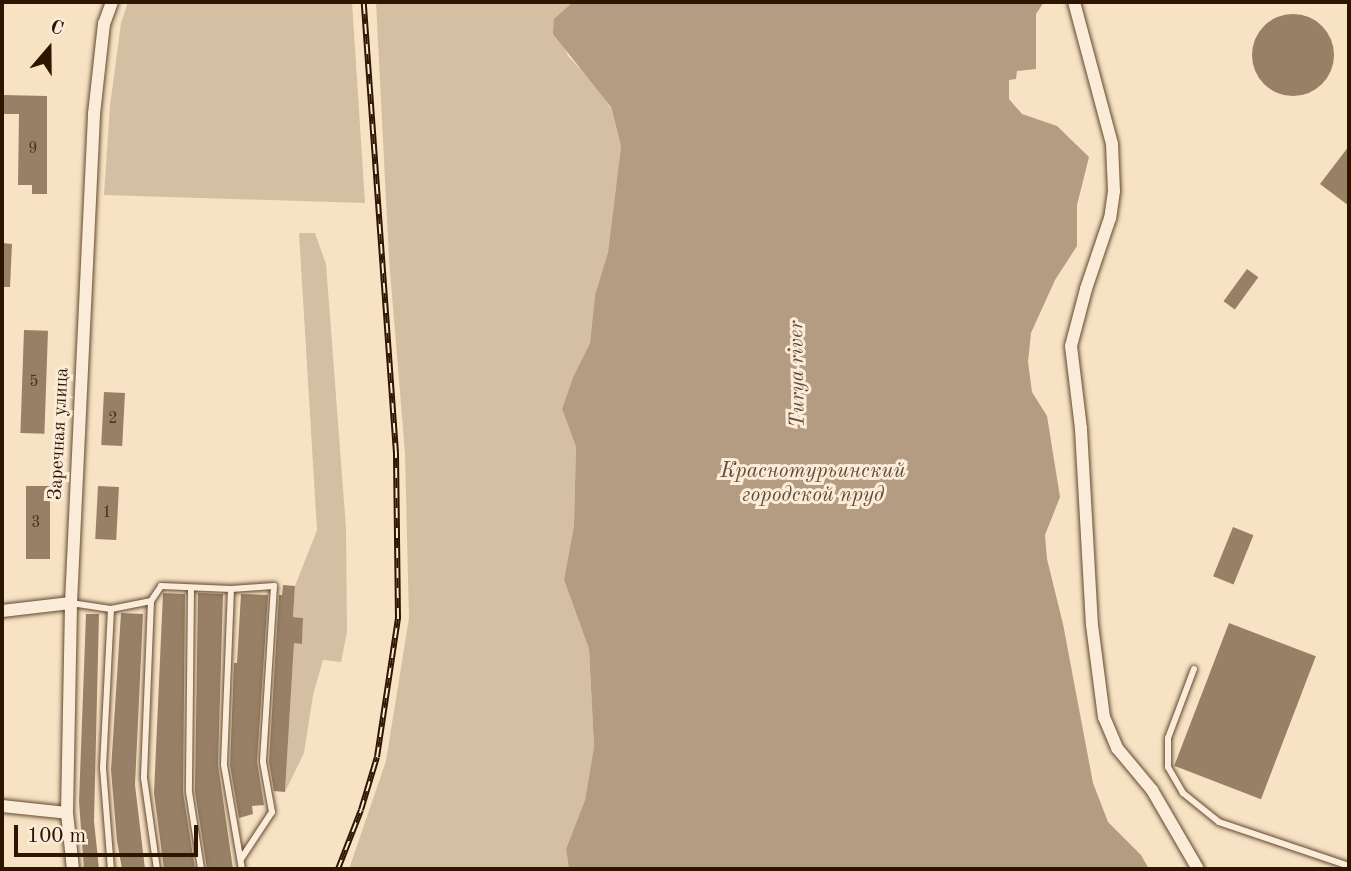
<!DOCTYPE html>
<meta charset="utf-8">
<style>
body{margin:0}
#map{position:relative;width:1351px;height:871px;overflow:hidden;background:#f7e2c3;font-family:"Old Standard TT",serif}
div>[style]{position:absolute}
.green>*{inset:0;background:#d5bfa2}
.water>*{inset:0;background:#b39c81}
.building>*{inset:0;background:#978065;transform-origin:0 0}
.round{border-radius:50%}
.roads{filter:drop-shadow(0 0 2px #604831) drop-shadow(0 0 2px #604831)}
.service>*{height:6px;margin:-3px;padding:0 3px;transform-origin:3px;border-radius:3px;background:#faecd8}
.minor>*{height:12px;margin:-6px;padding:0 6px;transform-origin:6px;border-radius:6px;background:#faecd8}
.rail>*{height:6px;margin-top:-3px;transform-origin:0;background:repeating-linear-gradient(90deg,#faecd8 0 10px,#2e1500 0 20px);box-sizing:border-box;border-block:2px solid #2e1500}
span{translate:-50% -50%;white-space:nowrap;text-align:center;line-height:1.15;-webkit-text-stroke:6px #faecd8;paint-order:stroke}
.number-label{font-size:16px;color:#483019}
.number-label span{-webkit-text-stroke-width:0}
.street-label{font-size:19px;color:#2e1500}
.water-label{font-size:21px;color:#634b34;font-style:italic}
.frame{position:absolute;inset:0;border:4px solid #2e1500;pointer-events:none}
.north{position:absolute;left:14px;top:14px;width:70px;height:70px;-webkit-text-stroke:5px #faecd8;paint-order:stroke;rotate:20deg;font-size:19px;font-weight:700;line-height:28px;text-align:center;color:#2e1500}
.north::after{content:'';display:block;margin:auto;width:24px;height:32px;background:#2e1500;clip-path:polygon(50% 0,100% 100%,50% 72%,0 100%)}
.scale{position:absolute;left:14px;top:825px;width:184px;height:32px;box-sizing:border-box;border:4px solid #2e1500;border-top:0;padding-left:9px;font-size:21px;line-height:24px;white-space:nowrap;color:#2e1500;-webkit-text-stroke:5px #faecd8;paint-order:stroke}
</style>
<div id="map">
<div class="green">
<div style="clip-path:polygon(128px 2px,352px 2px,365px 203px,104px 195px,110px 106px,121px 23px)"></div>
<div style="clip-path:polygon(376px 2px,573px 2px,555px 19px,568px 56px,593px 82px,611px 108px,621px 146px,608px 252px,595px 295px,590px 343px,573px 377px,562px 409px,576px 447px,574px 525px,564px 580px,589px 649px,594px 748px,585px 800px,566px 849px,569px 869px,349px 869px,386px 761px,409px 618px,405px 453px,389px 259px)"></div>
<div style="clip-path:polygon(299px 233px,315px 233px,326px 264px,346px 528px,347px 632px,341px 662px,323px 660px,313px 695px,304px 753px,285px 792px,294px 643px,302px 643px,303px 618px,293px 617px,295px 586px,317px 530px)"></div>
</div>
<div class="water">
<div style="clip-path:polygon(573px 2px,1044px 2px,1036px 14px,1036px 69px,1017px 71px,1016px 79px,1009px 80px,1009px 99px,1022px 114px,1057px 126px,1089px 157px,1077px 205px,1077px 246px,1055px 280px,1031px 333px,1028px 362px,1032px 392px,1047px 416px,1060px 497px,1045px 535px,1047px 559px,1063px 624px,1093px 783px,1108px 822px,1141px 855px,1149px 869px,569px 869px,566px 849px,585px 800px,594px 747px,589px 649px,564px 580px,574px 525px,576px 447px,562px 409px,573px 377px,590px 343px,595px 295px,608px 252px,621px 146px,611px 107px,553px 34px,554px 19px)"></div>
</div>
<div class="building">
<div class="round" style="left:1252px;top:14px;width:82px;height:82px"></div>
<div style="clip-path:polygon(2px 95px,47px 96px,47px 194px,32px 194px,32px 185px,18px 185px,19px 114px,2px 114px)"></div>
<div style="clip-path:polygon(1349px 146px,1349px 206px,1320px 184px)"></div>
<div style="clip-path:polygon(2px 243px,12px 244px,10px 287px,2px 287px)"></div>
<div style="left:1247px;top:269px;width:14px;height:40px;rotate:36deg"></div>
<div style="left:24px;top:330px;width:24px;height:103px;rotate:2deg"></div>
<div style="left:104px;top:392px;width:21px;height:53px;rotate:3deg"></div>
<div style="left:26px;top:486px;width:24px;height:73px"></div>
<div style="left:98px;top:486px;width:21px;height:53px;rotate:3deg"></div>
<div style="left:1233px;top:527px;width:22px;height:53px;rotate:22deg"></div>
<div style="clip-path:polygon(283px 585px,295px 586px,293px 617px,303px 618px,302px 644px,294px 643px,285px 792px,274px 791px,269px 762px,279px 595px,282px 595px)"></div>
<div style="clip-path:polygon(163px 593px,185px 594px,183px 792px,195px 869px,164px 869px,154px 793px)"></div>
<div style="clip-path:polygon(198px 593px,223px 594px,218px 765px,233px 869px,207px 869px,195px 792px)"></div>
<div style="clip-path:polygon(241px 594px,268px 595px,257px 762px,264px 805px,252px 806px,253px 814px,239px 818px,230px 765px,234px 663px,237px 663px)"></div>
<div style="clip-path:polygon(121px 613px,143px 614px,135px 785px,145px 869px,122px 869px,117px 841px,111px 770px)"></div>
<div style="clip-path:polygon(86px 614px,99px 614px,94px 821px,99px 869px,84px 869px,79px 802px)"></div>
<div style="left:1229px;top:623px;width:93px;height:153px;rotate:21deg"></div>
</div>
<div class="roads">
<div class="service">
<div style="left:191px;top:589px;width:203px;rotate:90.6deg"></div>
<div style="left:189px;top:792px;width:78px;rotate:81.1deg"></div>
<div style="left:231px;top:589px;width:176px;rotate:92.3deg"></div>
<div style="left:224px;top:765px;width:106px;rotate:80.2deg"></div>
<div style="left:151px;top:601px;width:177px;rotate:92.3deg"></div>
<div style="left:144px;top:778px;width:92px;rotate:81.9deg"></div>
<div style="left:71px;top:603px;width:40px;rotate:8.5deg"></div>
<div style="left:111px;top:609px;width:41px;rotate:-11.3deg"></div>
<div style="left:151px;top:601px;width:18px;rotate:-56deg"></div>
<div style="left:161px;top:586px;width:70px;rotate:2.5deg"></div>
<div style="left:231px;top:589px;width:43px;rotate:-4deg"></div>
<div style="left:274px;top:586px;width:176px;rotate:93.6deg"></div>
<div style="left:263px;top:762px;width:51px;rotate:79.8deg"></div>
<div style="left:272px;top:812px;width:56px;rotate:123.4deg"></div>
<div style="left:111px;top:609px;width:159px;rotate:92.9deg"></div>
<div style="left:103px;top:768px;width:101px;rotate:85.5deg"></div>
<div style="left:1194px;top:669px;width:74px;rotate:110.6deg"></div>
<div style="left:1168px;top:738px;width:29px;rotate:90deg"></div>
<div style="left:1168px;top:767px;width:30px;rotate:60deg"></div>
<div style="left:1183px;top:793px;width:46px;rotate:38.9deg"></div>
<div style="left:1219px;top:822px;width:137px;rotate:18.7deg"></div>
</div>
<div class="minor">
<div style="left:1074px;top:2px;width:147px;rotate:75deg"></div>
<div style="left:1112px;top:144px;width:47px;rotate:87.6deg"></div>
<div style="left:1114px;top:191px;width:27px;rotate:98deg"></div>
<div style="left:1110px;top:218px;width:75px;rotate:108.7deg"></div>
<div style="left:1086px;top:289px;width:59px;rotate:104.7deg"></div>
<div style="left:1071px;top:346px;width:84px;rotate:83.1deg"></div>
<div style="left:1081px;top:429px;width:196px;rotate:86.8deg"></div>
<div style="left:1092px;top:625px;width:93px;rotate:82.6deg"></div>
<div style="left:1104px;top:717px;width:34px;rotate:67deg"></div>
<div style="left:1117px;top:748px;width:55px;rotate:50.2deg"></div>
<div style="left:1152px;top:790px;width:91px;rotate:59.8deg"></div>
<div style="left:2px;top:611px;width:69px;rotate:-6.6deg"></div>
<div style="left:2px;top:806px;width:65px;rotate:6.1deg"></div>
<div style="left:73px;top:869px;width:56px;rotate:-96.1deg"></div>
<div style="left:67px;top:813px;width:210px;rotate:-88.9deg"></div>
<div style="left:71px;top:603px;width:490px;rotate:-87.3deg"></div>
<div style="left:94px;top:114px;width:91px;rotate:-83.7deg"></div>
<div style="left:104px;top:24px;width:23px;rotate:-70deg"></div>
</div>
</div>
<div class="rail">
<div style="left:338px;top:869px;width:63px;rotate:-68.7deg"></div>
<div style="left:361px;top:810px;width:55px;rotate:-73.2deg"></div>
<div style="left:377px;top:757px;width:141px;rotate:-81.4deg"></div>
<div style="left:398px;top:618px;width:165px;rotate:-90.7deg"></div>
<div style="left:396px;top:453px;width:452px;rotate:-94.1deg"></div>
</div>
<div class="number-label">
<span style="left:33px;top:149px">9</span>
<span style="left:34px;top:382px">5</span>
<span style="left:113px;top:419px">2</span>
<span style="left:107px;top:513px">1</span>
<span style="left:36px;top:523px">3</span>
</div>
<div class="street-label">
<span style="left:60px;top:434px;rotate:-87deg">Заречная улица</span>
</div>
<div class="water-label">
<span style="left:798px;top:374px;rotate:-91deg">Turya river</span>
<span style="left:813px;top:484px">Краснотурьинский<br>городской пруд</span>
</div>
<div class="frame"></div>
<div class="north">С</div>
<div class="scale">100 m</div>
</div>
